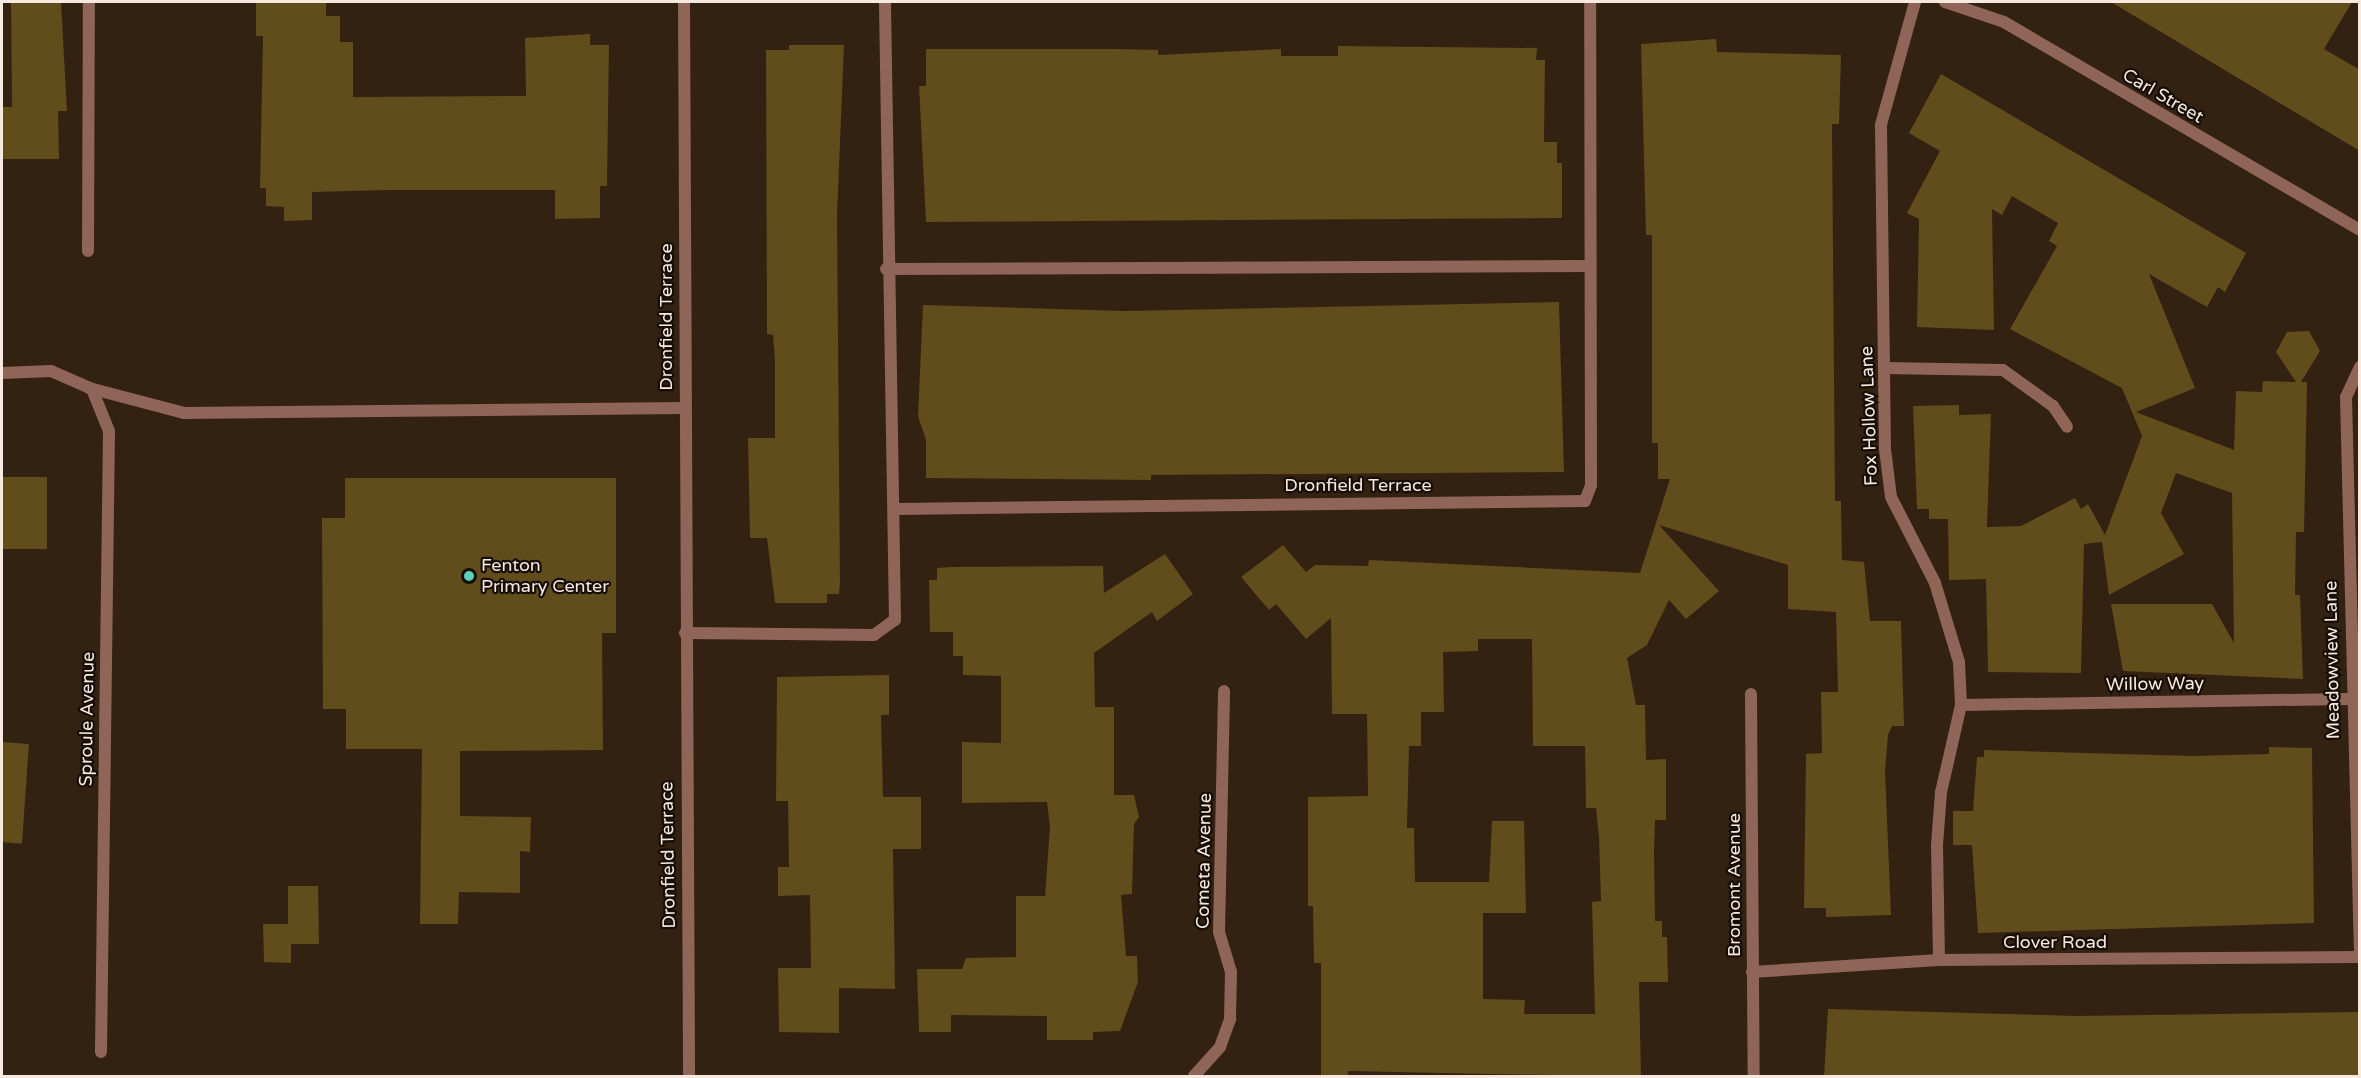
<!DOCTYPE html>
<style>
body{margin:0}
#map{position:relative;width:2361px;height:1078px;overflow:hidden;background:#332111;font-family:"Varela Round",sans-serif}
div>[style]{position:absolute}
.building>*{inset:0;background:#614c1c;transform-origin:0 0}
.service>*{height:12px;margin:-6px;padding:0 6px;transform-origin:6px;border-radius:6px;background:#8f6557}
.minor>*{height:12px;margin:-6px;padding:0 6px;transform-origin:6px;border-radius:6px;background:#8f6557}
.tertiary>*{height:12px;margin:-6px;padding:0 6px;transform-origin:6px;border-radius:6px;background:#8f6557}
.dots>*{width:16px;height:16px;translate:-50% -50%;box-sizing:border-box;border:3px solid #150d06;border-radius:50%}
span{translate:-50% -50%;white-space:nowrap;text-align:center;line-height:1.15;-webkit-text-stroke:4.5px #150d06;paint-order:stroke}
.street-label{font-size:18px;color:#f6e9df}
.poi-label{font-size:18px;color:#f6e9df}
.left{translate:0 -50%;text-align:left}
.frame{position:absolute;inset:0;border:3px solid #f6e9df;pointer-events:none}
</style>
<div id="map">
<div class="building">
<div style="clip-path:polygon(11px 2px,61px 2px,67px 111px,58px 111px,59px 159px,2px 159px,2px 107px,12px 107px)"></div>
<div style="clip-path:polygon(256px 2px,326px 2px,326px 16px,340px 16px,340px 42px,353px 42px,353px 97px,526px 96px,525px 38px,590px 34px,590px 45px,609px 45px,607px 186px,600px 186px,600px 218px,555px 219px,555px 190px,389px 190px,312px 192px,312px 220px,284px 221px,284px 207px,266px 206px,266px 188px,260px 188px,263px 36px,256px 36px)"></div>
<div style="clip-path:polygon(2111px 2px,2352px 2px,2324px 49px,2360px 70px,2360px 151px)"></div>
<div style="clip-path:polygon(evenodd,1716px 39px,1717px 52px,1841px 55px,1839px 124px,1832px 124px,1835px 501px,1841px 501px,1842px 560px,1864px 562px,1870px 621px,1901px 621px,1904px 726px,1892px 726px,1888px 735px,1885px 771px,1891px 915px,1826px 917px,1826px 908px,1804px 908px,1806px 754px,1822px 753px,1821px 692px,1838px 692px,1836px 612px,1788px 609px,1788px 565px,1659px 525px,1719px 591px,1686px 619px,1669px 600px,1647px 645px,1627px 658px,1636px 705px,1645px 705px,1646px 760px,1666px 759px,1666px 820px,1655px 820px,1654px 851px,1655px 921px,1662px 921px,1662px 937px,1667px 937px,1668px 982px,1639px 982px,1641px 1077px,1348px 1071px,1348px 1077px,1321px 1077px,1321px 963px,1314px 963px,1313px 906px,1308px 906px,1308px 797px,1368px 796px,1367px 714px,1332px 714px,1331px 618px,1306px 639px,1276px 604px,1269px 610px,1241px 577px,1283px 545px,1306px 572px,1315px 565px,1368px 566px,1369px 560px,1640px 573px,1670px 479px,1658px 479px,1658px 443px,1652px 443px,1652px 235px,1646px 235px,1641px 44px,1716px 39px,1478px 639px,1532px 639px,1533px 746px,1585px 746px,1586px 808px,1596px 808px,1599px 838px,1601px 901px,1592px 902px,1595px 1014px,1524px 1014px,1525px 1000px,1483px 999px,1483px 913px,1526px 913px,1524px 821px,1492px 821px,1489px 882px,1415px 882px,1414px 828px,1407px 828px,1409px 746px,1421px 746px,1421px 712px,1444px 712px,1443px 652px,1478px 651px,1478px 639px)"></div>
<div style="clip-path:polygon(789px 45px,844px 45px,837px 216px,840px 583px,839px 594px,827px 594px,827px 603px,775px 603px,767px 538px,750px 538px,748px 438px,775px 438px,775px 360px,773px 335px,767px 334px,766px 50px,789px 50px)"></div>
<div style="clip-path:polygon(1338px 46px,1537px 48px,1536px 60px,1545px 60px,1544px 142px,1557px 142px,1557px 163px,1562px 163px,1562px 218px,926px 222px,919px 86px,926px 86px,926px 49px,1117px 49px,1158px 50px,1158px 55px,1281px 49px,1281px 56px,1338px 56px)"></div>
<div style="clip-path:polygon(1941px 74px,2246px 253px,2225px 292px,2218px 287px,2207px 307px,2149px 274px,2195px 388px,2136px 412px,2234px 450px,2236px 391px,2262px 392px,2263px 381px,2296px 382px,2276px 352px,2287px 332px,2309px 331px,2320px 351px,2301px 382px,2307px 382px,2304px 532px,2296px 532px,2295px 595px,2300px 595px,2303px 679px,2123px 671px,2111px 604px,2212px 604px,2234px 643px,2232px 493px,2176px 473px,2161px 513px,2184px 554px,2109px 595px,2102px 542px,2084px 544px,2081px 673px,1988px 672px,1986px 579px,1949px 580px,1948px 519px,1929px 519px,1929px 509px,1917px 509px,1913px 406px,1959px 405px,1959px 415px,1991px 414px,1987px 527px,2021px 526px,2075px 498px,2081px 509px,2088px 504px,2105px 535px,2142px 436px,2122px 388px,2010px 329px,2057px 246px,2049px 241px,2058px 223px,2012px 196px,2002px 215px,1992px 209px,1994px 330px,1917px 327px,1919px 219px,1907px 213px,1940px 151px,1909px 133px)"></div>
<div style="clip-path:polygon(1559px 302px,1564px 472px,1151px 475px,1151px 480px,926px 478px,926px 440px,918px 416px,923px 305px,1125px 311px)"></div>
<div style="left:47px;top:477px;width:72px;height:45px;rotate:90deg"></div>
<div style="clip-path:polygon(345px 478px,616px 478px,616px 633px,602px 633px,603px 750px,460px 751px,460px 816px,531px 817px,530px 852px,520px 851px,520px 893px,459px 892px,458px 924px,420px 924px,422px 749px,346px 749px,346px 709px,323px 709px,322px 518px,345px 518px)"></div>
<div style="clip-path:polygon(1165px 554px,1193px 594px,1157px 621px,1152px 612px,1094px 653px,1095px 707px,1114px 707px,1114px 795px,1134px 795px,1139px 817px,1134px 824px,1132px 894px,1121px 895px,1126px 956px,1137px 956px,1138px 982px,1120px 1031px,1093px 1032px,1093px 1040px,1047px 1040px,1047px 1016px,951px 1015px,951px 1032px,919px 1032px,917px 969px,962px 969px,966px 958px,1016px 957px,1016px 896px,1045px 896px,1050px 827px,1047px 802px,962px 803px,962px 742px,1001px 743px,1001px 676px,963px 675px,963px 656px,953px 656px,953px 632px,930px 632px,929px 580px,937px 580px,937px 568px,950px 567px,1103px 566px,1104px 593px)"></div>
<div style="clip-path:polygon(889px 675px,889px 715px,881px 715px,883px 797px,921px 797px,921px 849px,893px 849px,895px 989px,839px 988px,839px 1033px,779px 1032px,778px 968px,811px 968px,810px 895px,778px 896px,778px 867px,789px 867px,788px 801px,776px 801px,777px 677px)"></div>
<div style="left:2px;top:742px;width:27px;height:100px;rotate:4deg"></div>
<div style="clip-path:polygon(2269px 747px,2312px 748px,2314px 923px,1978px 933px,1972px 845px,1953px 845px,1953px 811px,1973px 811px,1977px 757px,1984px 757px,1984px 750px,2193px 756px,2269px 754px)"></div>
<div style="clip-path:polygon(288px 886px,318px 886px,319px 944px,291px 944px,291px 963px,264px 962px,263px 924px,288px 924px)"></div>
<div style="clip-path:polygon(1828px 1009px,2078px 1016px,2360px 1012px,2360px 1077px,1824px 1077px)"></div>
</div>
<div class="service">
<div style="left:1915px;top:2px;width:128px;rotate:105.5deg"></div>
<div style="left:1881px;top:125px;width:324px;rotate:89.3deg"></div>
<div style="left:1885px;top:449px;width:48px;rotate:82.9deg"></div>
<div style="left:1891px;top:497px;width:97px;rotate:62.9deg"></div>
<div style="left:1935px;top:583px;width:83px;rotate:73.1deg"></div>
<div style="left:1959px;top:662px;width:43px;rotate:87.3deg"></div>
<div style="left:1961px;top:705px;width:89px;rotate:102.9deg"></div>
<div style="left:1941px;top:792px;width:53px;rotate:94.3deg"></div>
<div style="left:1937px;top:845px;width:115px;rotate:89deg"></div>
<div style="left:88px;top:251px;width:249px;rotate:-89.8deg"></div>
<div style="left:886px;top:269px;width:704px;rotate:-0.24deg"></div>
<div style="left:2360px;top:367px;width:33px;rotate:115deg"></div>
<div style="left:2346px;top:397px;width:557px;rotate:88.56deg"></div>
<div style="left:1885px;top:368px;width:118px;rotate:1deg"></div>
<div style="left:2003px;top:370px;width:62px;rotate:35.8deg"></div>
<div style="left:2053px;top:406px;width:25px;rotate:56deg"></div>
<div style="left:89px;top:388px;width:98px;rotate:14.7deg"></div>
<div style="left:184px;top:413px;width:500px;rotate:-0.57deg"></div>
<div style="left:894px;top:509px;width:691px;rotate:-0.66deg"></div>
<div style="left:1585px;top:501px;width:17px;rotate:-69deg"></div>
<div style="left:1591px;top:485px;width:483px;rotate:-90.1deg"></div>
<div style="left:685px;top:633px;width:189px;rotate:0.6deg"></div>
<div style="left:874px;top:635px;width:26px;rotate:-36deg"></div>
<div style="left:895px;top:620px;width:618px;rotate:-90.93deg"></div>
<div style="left:1961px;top:705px;width:389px;rotate:-0.9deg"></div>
<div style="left:1752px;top:972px;width:187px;rotate:-3.7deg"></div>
<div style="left:1939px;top:960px;width:421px;rotate:-0.4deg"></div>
</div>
<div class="minor">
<div style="left:1945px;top:2px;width:62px;rotate:18.7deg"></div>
<div style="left:2004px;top:22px;width:412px;rotate:30.3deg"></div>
<div style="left:2px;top:373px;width:49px;rotate:-2.3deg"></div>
<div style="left:51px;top:371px;width:45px;rotate:23.7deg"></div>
<div style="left:92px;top:389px;width:45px;rotate:68deg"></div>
<div style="left:109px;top:431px;width:621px;rotate:90.74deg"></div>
<div style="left:1751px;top:694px;width:382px;rotate:89.6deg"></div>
<div style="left:1194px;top:1076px;width:39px;rotate:-48deg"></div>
<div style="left:1220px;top:1047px;width:30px;rotate:-70deg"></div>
<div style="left:1230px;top:1019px;width:47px;rotate:-88.8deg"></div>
<div style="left:1231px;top:972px;width:42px;rotate:-106.7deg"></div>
<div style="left:1219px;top:932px;width:241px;rotate:-88.8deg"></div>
</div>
<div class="tertiary">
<div style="left:684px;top:2px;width:1074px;rotate:89.73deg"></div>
</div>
<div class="dots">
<div style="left:469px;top:576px;background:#5cceba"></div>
</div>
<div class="street-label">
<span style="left:2163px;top:96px;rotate:30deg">Carl Street</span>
<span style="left:666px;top:317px;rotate:-90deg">Dronfield Terrace</span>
<span style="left:1869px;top:416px;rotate:-92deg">Fox Hollow Lane</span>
<span style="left:1358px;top:485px">Dronfield Terrace</span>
<span style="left:2332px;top:660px;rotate:-91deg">Meadowview Lane</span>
<span style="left:2155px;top:684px;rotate:-1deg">Willow Way</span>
<span style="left:87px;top:719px;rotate:-89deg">Sproule Avenue</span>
<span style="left:668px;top:855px;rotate:-91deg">Dronfield Terrace</span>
<span style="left:1204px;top:861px;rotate:-89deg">Cometa Avenue</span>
<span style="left:1734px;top:885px;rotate:-90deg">Bromont Avenue</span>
<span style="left:2055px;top:942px">Clover Road</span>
</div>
<div class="poi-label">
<span class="left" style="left:481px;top:576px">Fenton<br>Primary Center</span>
</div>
<div class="frame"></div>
</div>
